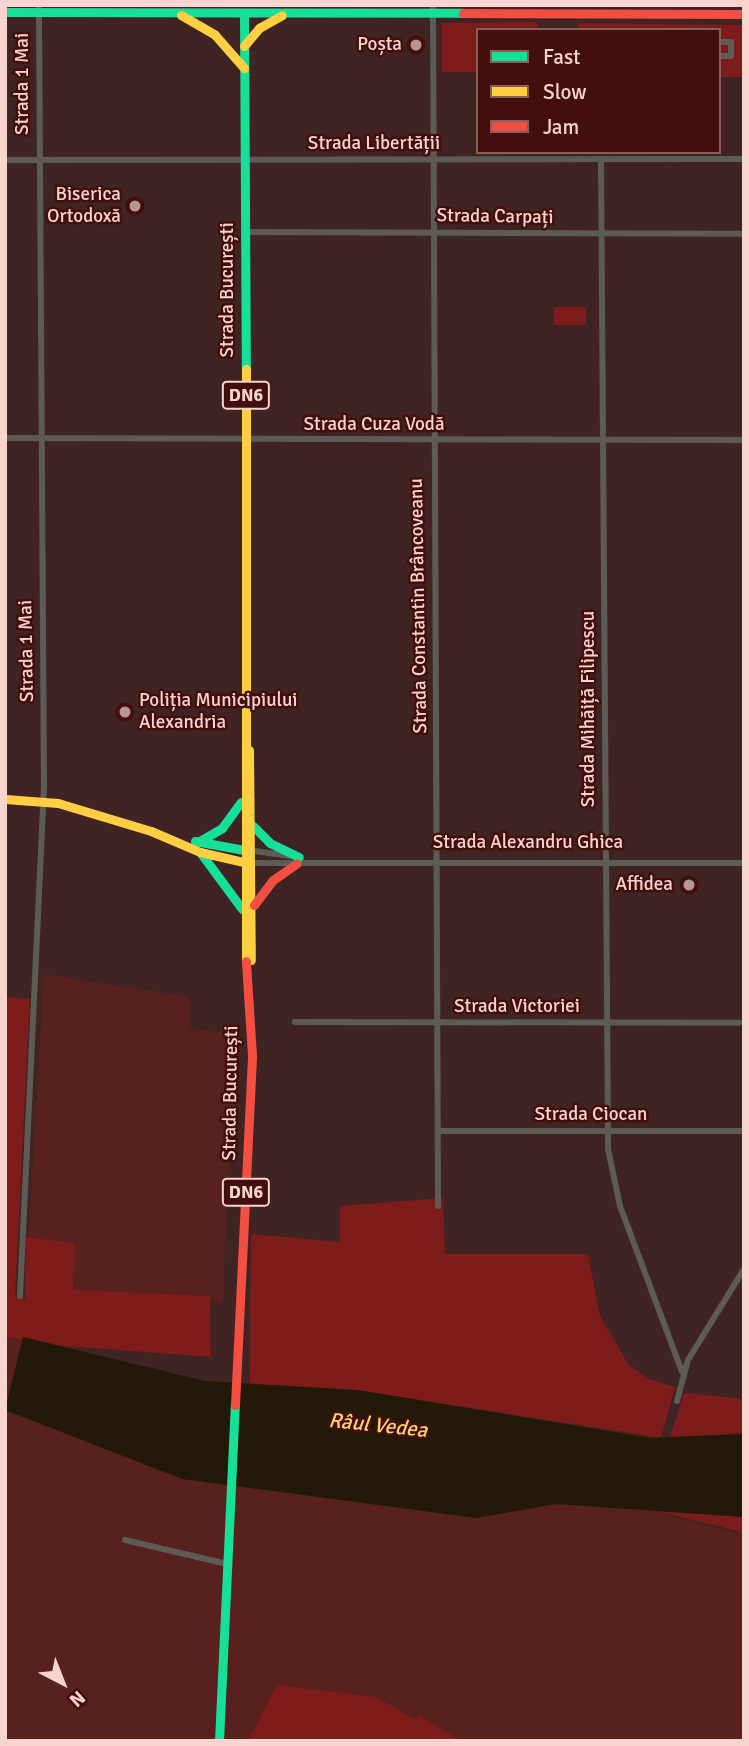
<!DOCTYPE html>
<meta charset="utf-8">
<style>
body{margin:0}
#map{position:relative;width:749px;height:1746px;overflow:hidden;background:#402423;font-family:Signika,sans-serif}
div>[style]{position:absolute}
.built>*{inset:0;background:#58211d}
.green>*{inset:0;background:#7d1c1a;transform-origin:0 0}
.water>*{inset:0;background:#221908}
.street>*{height:6px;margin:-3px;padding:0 3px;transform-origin:3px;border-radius:3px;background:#5c5b56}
.fast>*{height:9px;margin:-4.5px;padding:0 4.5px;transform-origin:4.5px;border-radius:4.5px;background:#16e098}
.slow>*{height:9px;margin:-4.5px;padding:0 4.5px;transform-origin:4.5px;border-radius:4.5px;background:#ffcf43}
.jam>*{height:9px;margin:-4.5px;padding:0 4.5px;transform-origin:4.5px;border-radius:4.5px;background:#f24e42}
.dots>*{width:19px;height:19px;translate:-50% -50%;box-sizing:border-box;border:4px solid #420f0c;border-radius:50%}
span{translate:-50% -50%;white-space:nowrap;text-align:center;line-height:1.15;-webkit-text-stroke:5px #420f0c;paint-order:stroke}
.shield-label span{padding:2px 5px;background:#420f0c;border:2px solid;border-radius:5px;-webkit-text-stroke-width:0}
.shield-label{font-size:18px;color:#f7d4d0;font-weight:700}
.poi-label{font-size:19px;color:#f7d4d0}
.right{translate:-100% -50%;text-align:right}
.left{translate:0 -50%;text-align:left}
.street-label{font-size:19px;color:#f7d4d0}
.water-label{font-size:21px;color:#f8d275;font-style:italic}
.frame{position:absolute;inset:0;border:7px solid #f7d4d0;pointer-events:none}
.legend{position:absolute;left:476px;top:28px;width:245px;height:126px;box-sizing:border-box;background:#420f0c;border:2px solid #8a5e5a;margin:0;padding:9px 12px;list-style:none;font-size:21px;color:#f7d4d0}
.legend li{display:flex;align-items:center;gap:14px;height:35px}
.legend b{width:35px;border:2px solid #8a5e5a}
.north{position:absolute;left:28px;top:1648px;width:70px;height:70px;-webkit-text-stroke:5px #420f0c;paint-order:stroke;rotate:138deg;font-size:19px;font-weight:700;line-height:28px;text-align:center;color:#f7d4d0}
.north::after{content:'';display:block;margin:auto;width:24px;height:32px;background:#f7d4d0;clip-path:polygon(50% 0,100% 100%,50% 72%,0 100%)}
</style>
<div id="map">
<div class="built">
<div style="clip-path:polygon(44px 974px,189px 997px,190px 1028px,239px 1035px,237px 1104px,227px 1178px,223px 1303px,25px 1296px)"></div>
<div style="clip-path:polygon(5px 1336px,42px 1336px,121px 1369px,744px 1535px,744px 1741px,5px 1741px)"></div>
</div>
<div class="green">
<div style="clip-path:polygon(537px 22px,537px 30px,478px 30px,478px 72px,442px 72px,442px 23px)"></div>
<div style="clip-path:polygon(578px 23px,744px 25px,744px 77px,719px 77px,719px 30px,578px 30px)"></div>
<div style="left:554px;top:307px;width:32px;height:18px"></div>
<div style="clip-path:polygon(5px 997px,30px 999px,15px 1295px,25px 1299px,26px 1237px,75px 1243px,73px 1290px,210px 1296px,211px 1357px,40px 1344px,5px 1336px)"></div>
<div style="clip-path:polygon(443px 1198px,445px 1254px,588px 1254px,600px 1316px,628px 1364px,649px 1379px,675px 1387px,661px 1438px,357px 1390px,250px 1384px,251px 1234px,340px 1242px,340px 1206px)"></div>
<div style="clip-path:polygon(684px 1393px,744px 1399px,744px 1433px,670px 1437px)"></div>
<div style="clip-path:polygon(657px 1511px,744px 1517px,744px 1535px,734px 1530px)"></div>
<div style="clip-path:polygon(277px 1685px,376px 1697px,415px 1719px,420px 1715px,460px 1741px,248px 1741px)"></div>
</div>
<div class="water">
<div style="clip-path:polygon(23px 1337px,205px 1381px,357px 1390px,651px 1438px,744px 1434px,744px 1517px,556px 1504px,476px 1518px,182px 1479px,5px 1410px)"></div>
</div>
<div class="street">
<div style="left:433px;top:5px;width:1201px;rotate:89.76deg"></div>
<div style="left:719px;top:42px;width:12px"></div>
<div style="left:731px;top:42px;width:14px;rotate:90deg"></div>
<div style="left:731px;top:56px;width:12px;rotate:180deg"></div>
<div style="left:601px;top:159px;width:990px;rotate:89.59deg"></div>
<div style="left:608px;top:1149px;width:58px;rotate:78.1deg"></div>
<div style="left:620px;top:1206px;width:177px;rotate:69.5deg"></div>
<div style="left:5px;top:160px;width:739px;rotate:-0.08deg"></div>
<div style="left:246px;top:232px;width:498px;rotate:0.2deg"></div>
<div style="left:5px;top:438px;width:739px;rotate:0.16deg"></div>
<div style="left:248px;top:850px;width:42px;rotate:8.1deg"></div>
<div style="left:249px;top:863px;width:495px"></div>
<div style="left:295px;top:1022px;width:444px;rotate:0.1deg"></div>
<div style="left:438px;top:1131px;width:306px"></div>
<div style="left:20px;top:1296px;width:510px;rotate:-87.3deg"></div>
<div style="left:44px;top:787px;width:782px;rotate:-90.37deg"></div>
<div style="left:677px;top:1401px;width:42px;rotate:-75deg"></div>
<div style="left:688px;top:1360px;width:107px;rotate:-58.4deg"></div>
<div style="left:125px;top:1540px;width:105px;rotate:13.2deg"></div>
</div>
<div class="fast">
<div style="left:5px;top:12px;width:458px;rotate:0.1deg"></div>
<div style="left:244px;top:13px;width:356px;rotate:89.7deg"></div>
<div style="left:253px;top:826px;width:24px;rotate:45deg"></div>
<div style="left:270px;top:843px;width:32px;rotate:26deg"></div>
<div style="left:195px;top:841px;width:50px;rotate:10.4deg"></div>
<div style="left:198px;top:842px;width:28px;rotate:-30deg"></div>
<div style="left:222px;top:828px;width:32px;rotate:-54deg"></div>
<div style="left:200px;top:852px;width:71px;rotate:53.6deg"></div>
<div style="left:219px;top:1741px;width:336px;rotate:-87.3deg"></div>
</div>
<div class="slow">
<div style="left:181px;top:15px;width:39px;rotate:30deg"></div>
<div style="left:215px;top:35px;width:44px;rotate:48.7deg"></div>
<div style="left:244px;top:46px;width:23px;rotate:-50deg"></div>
<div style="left:259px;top:28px;width:26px;rotate:-29deg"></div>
<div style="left:249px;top:750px;width:210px;rotate:89.5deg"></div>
<div style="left:5px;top:799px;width:53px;rotate:4.3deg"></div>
<div style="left:58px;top:803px;width:97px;rotate:16.8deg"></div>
<div style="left:151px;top:831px;width:53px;rotate:23.2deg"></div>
<div style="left:200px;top:852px;width:44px;rotate:13.1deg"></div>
<div style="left:246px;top:961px;width:592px;rotate:-90deg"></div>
</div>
<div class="jam">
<div style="left:463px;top:13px;width:281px;rotate:0.2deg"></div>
<div style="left:254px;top:905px;width:31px;rotate:-53deg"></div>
<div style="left:273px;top:880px;width:29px;rotate:-35deg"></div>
<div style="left:235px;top:1405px;width:350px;rotate:-87.2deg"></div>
<div style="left:252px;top:1055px;width:94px;rotate:-93.7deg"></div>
</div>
<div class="dots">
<div style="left:416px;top:45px;background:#b79693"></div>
<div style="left:135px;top:206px;background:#b79693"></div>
<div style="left:125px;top:712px;background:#b79693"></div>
<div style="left:689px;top:885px;background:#b79693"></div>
</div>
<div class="shield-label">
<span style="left:246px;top:395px">DN6</span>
<span style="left:246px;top:1192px">DN6</span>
</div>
<div class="poi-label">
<span class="right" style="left:402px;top:45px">Poșta</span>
<span class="right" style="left:121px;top:206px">Biserica<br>Ortodoxă</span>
<span class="left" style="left:139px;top:712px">Poliția Municipiului<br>Alexandria</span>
<span class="right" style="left:673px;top:885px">Affidea</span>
</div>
<div class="street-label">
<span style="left:23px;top:84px;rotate:-90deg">Strada 1 Mai</span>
<span style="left:374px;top:144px">Strada Libertății</span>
<span style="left:495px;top:217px;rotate:1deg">Strada Carpați</span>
<span style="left:228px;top:290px;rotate:-90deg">Strada București</span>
<span style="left:374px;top:425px">Strada Cuza Vodă</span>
<span style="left:419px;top:606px;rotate:-91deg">Strada Constantin Brâncoveanu</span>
<span style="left:27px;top:651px;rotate:-91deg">Strada 1 Mai</span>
<span style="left:589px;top:709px;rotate:-90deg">Strada Mihăiță Filipescu</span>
<span style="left:528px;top:843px">Strada Alexandru Ghica</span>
<span style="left:517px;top:1007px">Strada Victoriei</span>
<span style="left:231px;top:1093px;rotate:-89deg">Strada București</span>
<span style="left:591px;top:1115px">Strada Ciocan</span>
</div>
<div class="water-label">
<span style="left:378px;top:1425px;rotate:6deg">Râul Vedea</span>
</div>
<div class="frame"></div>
<ul class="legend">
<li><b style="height:9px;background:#16e098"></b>Fast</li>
<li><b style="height:9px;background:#ffcf43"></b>Slow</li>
<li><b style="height:9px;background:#f24e42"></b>Jam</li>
</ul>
<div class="north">N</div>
</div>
